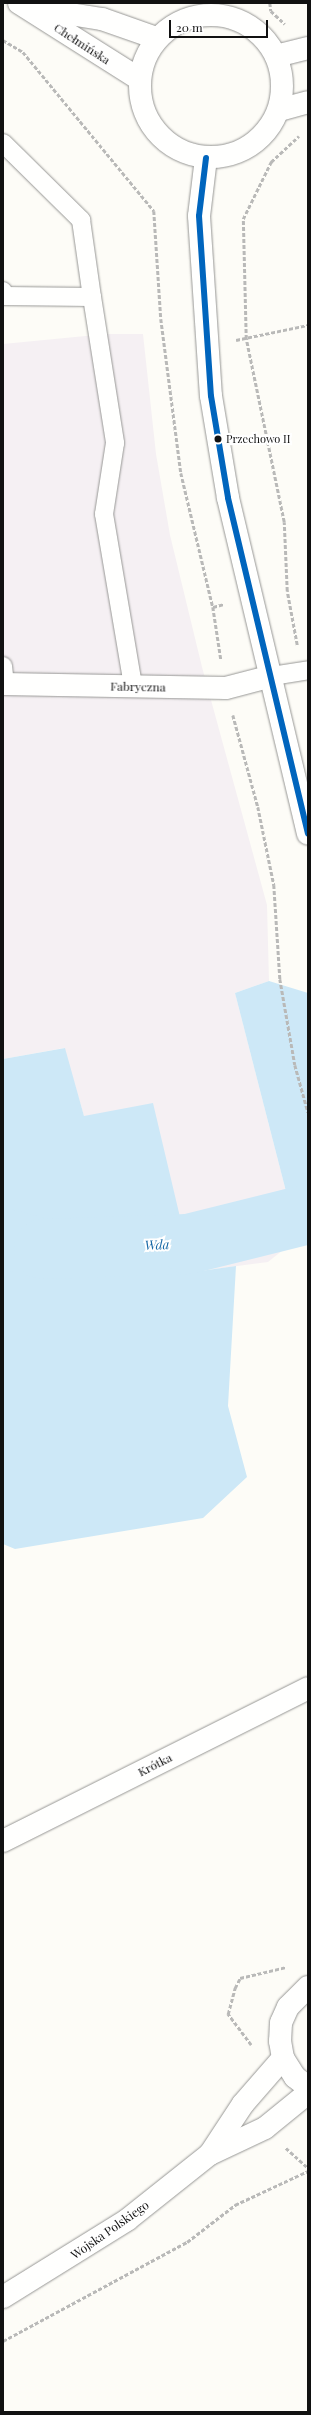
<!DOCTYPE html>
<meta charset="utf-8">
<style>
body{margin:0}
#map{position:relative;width:311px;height:2415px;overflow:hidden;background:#fdfcf7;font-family:"Playfair Display",serif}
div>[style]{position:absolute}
.industrial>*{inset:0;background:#f5f0f3}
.water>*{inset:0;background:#cde8f7}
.river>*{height:60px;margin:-30px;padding:0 30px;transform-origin:30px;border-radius:30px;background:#cde8f7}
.path>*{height:2.5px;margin-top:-1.25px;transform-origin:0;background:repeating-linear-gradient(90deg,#b9b9b8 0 4px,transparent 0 6px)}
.roads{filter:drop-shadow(0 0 1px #979795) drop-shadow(0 0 1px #979795)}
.service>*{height:18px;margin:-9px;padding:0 9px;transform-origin:9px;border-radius:9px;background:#fffffe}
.minor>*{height:22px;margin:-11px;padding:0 11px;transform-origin:11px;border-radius:11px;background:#fffffe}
.tertiary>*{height:22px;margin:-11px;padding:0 11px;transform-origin:11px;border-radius:11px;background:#fffffe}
.tertiary>.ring{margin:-11px;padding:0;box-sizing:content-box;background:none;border:22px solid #fffffe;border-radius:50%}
.bus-1>*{height:6px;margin:-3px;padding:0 3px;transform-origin:3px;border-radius:3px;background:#0065bd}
.dots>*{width:11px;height:11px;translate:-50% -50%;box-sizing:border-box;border:2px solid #fff;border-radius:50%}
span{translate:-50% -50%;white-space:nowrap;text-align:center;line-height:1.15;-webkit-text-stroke:4px #fff;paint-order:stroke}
.bus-label{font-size:11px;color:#111}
.left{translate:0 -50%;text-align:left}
.street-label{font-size:12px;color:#111}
.water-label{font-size:13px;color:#1768a6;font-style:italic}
.frame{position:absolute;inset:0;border:4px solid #111;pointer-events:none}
.scale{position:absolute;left:169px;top:20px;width:99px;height:18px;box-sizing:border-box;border:2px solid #111;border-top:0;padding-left:5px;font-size:12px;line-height:14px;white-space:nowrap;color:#111;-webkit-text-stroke:3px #fff;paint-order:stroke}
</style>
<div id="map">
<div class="industrial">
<div style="clip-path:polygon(106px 334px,143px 334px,156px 454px,170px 535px,202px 667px,267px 905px,269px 981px,235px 993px,298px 1238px,268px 1262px,193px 1272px,188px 1244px,84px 1116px,64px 1048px,3px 1059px,3px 344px)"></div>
</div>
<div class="water">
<div style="clip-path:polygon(269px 981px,308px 993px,308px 1236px,298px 1238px,235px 993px)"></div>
<div style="clip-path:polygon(65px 1048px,84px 1116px,153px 1103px,193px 1272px,236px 1266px,228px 1406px,247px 1477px,203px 1518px,15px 1549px,3px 1544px,3px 1059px)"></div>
</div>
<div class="river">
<div style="left:3px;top:1238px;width:42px;rotate:15deg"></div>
<div style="left:44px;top:1249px;width:144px;rotate:-2deg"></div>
<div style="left:188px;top:1244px;width:124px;rotate:-14deg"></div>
</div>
<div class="path">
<div style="left:270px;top:3px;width:8px;rotate:83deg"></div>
<div style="left:271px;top:11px;width:19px;rotate:43deg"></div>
<div style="left:3px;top:40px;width:23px;rotate:31deg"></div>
<div style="left:23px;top:52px;width:206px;rotate:50.5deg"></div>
<div style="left:154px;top:211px;width:108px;rotate:86.3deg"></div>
<div style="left:161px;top:319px;width:155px;rotate:82.6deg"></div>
<div style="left:181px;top:473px;width:138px;rotate:76.6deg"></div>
<div style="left:213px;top:607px;width:53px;rotate:81.3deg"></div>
<div style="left:236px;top:340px;width:74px;rotate:-11.8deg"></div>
<div style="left:213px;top:607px;width:11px;rotate:-15deg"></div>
<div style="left:297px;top:645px;width:55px;rotate:-100.5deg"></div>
<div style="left:287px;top:591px;width:69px;rotate:-92.5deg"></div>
<div style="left:284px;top:522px;width:187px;rotate:-101.7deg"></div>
<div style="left:246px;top:339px;width:120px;rotate:-91.4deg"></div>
<div style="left:243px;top:219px;width:64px;rotate:-63.8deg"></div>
<div style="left:271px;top:162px;width:38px;rotate:-43deg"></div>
<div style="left:233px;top:715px;width:95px;rotate:74.8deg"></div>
<div style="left:258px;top:807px;width:80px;rotate:78.4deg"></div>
<div style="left:274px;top:885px;width:94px;rotate:86.3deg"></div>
<div style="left:280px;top:979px;width:87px;rotate:80.1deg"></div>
<div style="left:295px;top:1065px;width:49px;rotate:74.5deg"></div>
<div style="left:251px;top:2045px;width:39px;rotate:-127deg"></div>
<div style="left:228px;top:2014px;width:27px;rotate:-75deg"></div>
<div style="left:235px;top:1988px;width:11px;rotate:-63deg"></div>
<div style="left:240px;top:1978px;width:47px;rotate:-13.4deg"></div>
<div style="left:286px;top:2148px;width:30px;rotate:42deg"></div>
<div style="left:3px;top:2341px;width:209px;rotate:-28.3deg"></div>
<div style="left:187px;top:2242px;width:61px;rotate:-37.6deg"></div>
<div style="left:235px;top:2205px;width:81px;rotate:-25deg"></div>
</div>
<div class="roads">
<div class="service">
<div style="left:3px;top:143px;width:110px;rotate:44.6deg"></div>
<div style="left:81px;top:220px;width:78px;rotate:81.9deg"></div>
<div style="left:92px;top:297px;width:88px;rotate:-179.3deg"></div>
<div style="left:4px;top:296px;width:5px;rotate:-101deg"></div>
<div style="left:92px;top:297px;width:148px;rotate:81deg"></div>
<div style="left:115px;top:443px;width:72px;rotate:98.8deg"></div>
<div style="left:104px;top:514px;width:174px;rotate:80.4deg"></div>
<div style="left:3px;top:666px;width:19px;rotate:84deg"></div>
<div style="left:272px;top:676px;width:36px;rotate:-9deg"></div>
</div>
<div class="minor">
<div style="left:19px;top:3px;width:142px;rotate:32.3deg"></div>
<div style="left:33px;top:8px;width:70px;rotate:9.1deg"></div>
<div style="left:102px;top:19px;width:57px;rotate:19.4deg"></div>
<div style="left:3px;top:684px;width:223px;rotate:1deg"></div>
<div style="left:226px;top:688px;width:48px;rotate:-14.6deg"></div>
<div style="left:3px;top:1841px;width:341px;rotate:-26.6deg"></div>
</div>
<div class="tertiary">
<div class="ring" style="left:140px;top:15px;width:120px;height:120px"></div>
<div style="left:276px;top:56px;width:33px;rotate:-14deg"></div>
<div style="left:279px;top:110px;width:30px;rotate:-15deg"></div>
<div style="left:206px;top:158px;width:58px;rotate:96.9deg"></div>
<div style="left:199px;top:216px;width:180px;rotate:86.2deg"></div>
<div style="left:211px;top:396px;width:103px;rotate:80.5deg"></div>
<div style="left:228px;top:498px;width:345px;rotate:76.6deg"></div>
<div style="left:308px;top:1987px;width:28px;rotate:135deg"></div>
<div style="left:288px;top:2007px;width:17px;rotate:114deg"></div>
<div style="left:281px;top:2023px;width:18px;rotate:93deg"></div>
<div style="left:280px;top:2041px;width:17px;rotate:80deg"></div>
<div style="left:283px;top:2058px;width:22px;rotate:58deg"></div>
<div style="left:295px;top:2077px;width:16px;rotate:38deg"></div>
<div style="left:210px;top:2154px;width:60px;rotate:-56.6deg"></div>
<div style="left:243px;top:2104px;width:61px;rotate:-49deg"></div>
<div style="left:3px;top:2297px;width:146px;rotate:-31.8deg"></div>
<div style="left:127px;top:2220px;width:106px;rotate:-38.5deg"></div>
<div style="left:210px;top:2154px;width:61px;rotate:-25.3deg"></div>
<div style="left:265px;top:2128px;width:55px;rotate:-39.1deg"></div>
</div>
</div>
<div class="bus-1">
<div style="left:206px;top:158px;width:58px;rotate:96.9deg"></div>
<div style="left:199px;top:216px;width:180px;rotate:86.2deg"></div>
<div style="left:211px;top:396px;width:103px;rotate:80.5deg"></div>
<div style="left:228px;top:498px;width:345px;rotate:76.6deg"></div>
</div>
<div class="dots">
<div style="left:218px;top:439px;background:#111"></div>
</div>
<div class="bus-label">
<span class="left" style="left:226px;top:439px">Przechowo II</span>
</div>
<div class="street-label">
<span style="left:82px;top:44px;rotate:33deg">Chełmińska</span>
<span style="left:138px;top:687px;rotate:1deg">Fabryczna</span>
<span style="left:155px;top:1765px;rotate:-27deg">Krótka</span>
<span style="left:110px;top:2230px;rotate:-35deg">Wojska Polskiego</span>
</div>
<div class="water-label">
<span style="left:157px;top:1245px;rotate:-2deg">Wda</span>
</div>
<div class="frame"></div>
<div class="scale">20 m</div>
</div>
